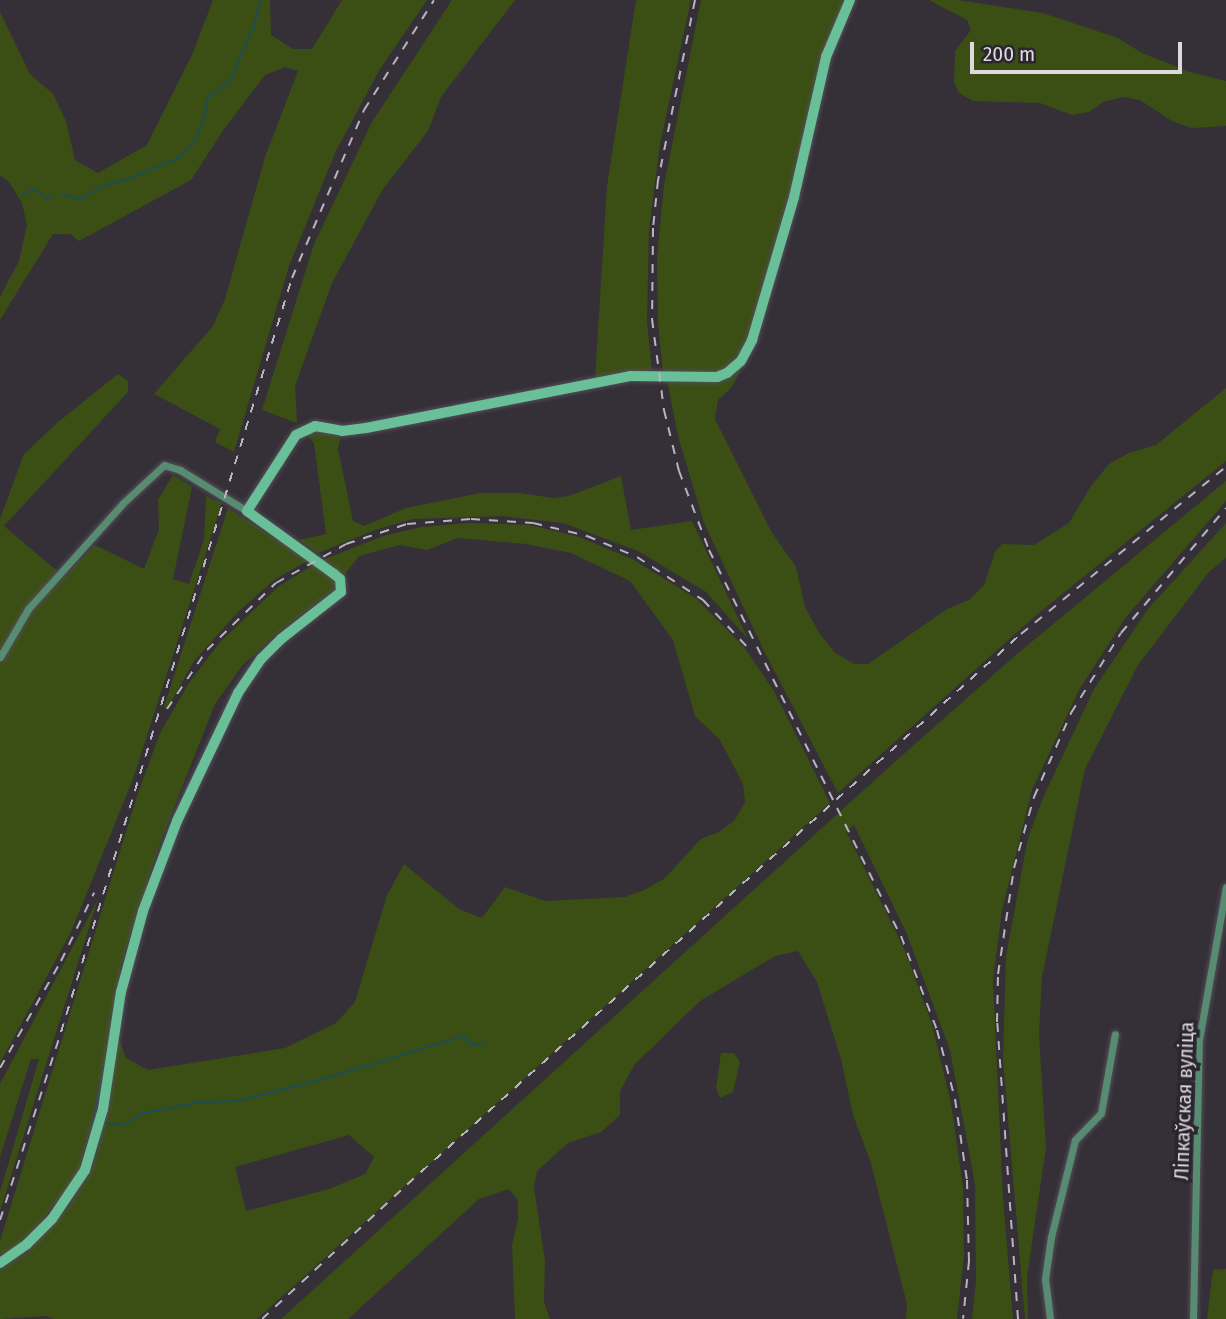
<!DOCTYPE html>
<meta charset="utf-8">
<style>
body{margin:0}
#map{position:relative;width:1226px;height:1319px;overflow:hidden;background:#352f38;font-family:"Fira Sans Condensed",sans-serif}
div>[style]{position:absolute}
.green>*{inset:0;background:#3b4f14}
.stream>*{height:2px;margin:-1px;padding:0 1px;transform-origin:1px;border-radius:1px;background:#1b4e57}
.roads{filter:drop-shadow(0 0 2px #534e56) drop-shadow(0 0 2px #534e56)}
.street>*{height:7px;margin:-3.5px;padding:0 3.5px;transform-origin:3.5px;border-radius:3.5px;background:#588c72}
.secondary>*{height:10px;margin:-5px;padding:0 5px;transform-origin:5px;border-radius:5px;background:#69bf97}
.rail>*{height:2px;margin-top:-1px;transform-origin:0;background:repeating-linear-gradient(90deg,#b9b5bc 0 9px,transparent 0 18px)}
span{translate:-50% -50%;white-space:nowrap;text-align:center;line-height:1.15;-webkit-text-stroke:7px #2b252e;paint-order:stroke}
.street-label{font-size:21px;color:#ddd9df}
.scale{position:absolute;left:970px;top:42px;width:212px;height:32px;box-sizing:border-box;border:4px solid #ddd9df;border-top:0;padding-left:9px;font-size:21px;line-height:24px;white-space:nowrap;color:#ddd9df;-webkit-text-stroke:5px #2b252e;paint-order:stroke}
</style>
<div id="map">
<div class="green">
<div style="clip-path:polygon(213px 0,270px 0,271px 35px,293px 49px,312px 49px,342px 0,427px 0,380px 69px,336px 151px,289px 266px,234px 452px,215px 442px,220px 429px,154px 394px,213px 326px,225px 299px,265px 157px,298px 71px,285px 67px,265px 75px,224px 129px,191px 180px,79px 241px,70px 234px,53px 234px,0 320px,0 297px,19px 261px,27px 225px,22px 203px,9px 182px,0 175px,0 12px,30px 74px,53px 94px,66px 121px,75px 160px,98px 173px,147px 145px,192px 55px)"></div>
<div style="clip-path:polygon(452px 0,515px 0,441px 97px,428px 131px,383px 189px,332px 283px,295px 386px,297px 423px,262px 410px,314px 244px,372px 122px)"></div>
<div style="clip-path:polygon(636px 0,691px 0,660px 144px,649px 230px,647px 321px,652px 370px,595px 379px,607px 186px)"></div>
<div style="clip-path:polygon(701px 0,847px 0,825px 46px,789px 198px,745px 346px,732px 363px,719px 373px,663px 372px,658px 323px,657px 257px,664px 185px)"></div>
<div style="clip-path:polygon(929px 0,957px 0,1043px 13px,1118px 38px,1142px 53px,1190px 72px,1226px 81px,1226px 126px,1192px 128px,1172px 121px,1140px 100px,1123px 97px,1103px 102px,1089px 112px,1072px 115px,1040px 103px,973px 101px,959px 93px,954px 82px,955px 51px,971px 30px,967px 20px)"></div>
<div style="clip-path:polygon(744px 364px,731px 388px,718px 400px,715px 419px,772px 533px,796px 567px,805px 607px,819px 633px,835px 653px,854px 664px,868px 664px,947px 609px,969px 600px,984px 585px,995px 552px,1002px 544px,1034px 545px,1069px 523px,1091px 486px,1109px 464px,1129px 453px,1156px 445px,1226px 388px,1226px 461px,1034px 617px,838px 793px,764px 651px,704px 523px,678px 436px,667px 380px,723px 380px)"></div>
<div style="clip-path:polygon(118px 374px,128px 381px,128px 392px,4px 526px,57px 571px,46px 584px,53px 588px,95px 545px,144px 569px,159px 529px,158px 500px,173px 475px,192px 487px,173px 579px,189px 584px,204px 540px,206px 496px,222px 503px,133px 779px,71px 932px,0 1063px,0 519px,24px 454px,57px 423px)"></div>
<div style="clip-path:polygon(320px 429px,341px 434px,338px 449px,353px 521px,364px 526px,406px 508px,480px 493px,520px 493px,553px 498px,569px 496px,621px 476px,631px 530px,692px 521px,748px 639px,706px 592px,638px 551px,563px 523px,502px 516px,413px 519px,375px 530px,318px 553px,299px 540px,326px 534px,314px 443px,305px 433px)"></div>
<div style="clip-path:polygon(1226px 481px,1226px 501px,1126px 617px,1079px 690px,1032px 790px,1002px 910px,993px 980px,1003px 1198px,1013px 1319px,972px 1319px,976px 1281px,975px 1184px,950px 1050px,906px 932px,854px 825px,846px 831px,904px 949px,932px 1024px,951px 1103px,963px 1187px,964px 1256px,957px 1319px,906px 1319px,907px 1304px,870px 1160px,853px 1115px,841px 1059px,817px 982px,798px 951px,775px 956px,700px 1001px,635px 1064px,620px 1091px,620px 1115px,601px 1132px,568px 1143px,537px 1171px,534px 1187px,545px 1261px,544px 1302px,550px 1319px,515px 1319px,512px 1245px,518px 1219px,518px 1200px,509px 1189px,479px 1199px,348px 1319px,281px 1319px,898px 759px,1017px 654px)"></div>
<div style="clip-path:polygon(228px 508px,309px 560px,274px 580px,238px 612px,194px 661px,167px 709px,164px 707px)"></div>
<div style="clip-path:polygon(evenodd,468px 523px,530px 525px,579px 537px,632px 559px,697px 599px,744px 647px,774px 691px,830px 803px,257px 1319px,53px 1319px,47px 1316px,0 1319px,0 1269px,27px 1253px,71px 1203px,93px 1166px,108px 1108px,118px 1037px,126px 1058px,148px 1070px,285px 1048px,336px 1023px,355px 1002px,387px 895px,404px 864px,459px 909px,482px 918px,505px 887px,545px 901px,625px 897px,644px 890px,664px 879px,701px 839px,719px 832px,735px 820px,745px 802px,743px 784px,720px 740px,695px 716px,673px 640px,630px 581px,571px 553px,526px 544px,458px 538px,427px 550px,400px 545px,359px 556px,343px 577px,323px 560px,383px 536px,421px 527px,468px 523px,349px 1135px,374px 1157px,365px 1174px,329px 1189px,246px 1211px,235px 1167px,349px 1135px)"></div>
<div style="clip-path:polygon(1226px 523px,1226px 558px,1209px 572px,1138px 665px,1085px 769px,1042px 977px,1039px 1035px,1046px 1147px,1027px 1277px,1028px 1319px,1025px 1319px,1003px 1059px,1006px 956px,1028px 838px,1042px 800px,1094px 689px,1148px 609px)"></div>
<div style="clip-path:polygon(315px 564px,336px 578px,338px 587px,276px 634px,242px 666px,215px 704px,159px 846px,121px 965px,100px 1096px,77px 1177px,29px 1236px,6px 1253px,0 1254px,0 1241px,137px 796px,160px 733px,189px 683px,220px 642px,279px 586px)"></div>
<div style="clip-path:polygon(98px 899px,0 1211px,0 1192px,39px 1059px,31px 1059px,0 1157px,0 1084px)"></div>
<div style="clip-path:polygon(721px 1053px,734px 1053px,740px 1062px,733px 1092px,720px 1098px,716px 1088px)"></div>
<div style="clip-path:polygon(1226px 1269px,1226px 1319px,1207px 1319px,1213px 1270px)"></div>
</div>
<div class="stream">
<div style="left:62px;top:194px;width:19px;rotate:16deg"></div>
<div style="left:80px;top:199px;width:29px;rotate:-29deg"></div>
<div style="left:105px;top:185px;width:25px;rotate:-14deg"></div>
<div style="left:129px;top:179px;width:53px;rotate:-23.2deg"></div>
<div style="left:178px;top:158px;width:21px;rotate:-43deg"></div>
<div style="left:193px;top:144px;width:24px;rotate:-66deg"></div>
<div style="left:203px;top:122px;width:25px;rotate:-79deg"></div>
<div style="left:208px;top:97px;width:27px;rotate:-36deg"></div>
<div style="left:230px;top:81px;width:60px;rotate:-66.4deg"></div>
<div style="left:254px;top:26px;width:27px;rotate:-77deg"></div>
<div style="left:21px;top:196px;width:14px;rotate:-30deg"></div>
<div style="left:33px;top:189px;width:17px;rotate:33deg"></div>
<div style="left:47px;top:198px;width:6px;rotate:-18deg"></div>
<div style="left:104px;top:1123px;width:19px;rotate:6deg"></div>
<div style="left:123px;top:1125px;width:23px;rotate:-31deg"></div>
<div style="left:143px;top:1113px;width:53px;rotate:-10.9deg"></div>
<div style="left:195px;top:1103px;width:47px;rotate:-3.7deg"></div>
<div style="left:242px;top:1100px;width:91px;rotate:-14.6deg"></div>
<div style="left:330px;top:1077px;width:139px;rotate:-17.1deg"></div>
<div style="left:463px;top:1036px;width:13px;rotate:45deg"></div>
<div style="left:472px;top:1045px;width:12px;rotate:-5deg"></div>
<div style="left:90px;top:1136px;width:76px;rotate:-78.5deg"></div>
</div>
<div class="roads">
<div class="street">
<div style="left:0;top:657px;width:56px;rotate:-59.7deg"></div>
<div style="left:28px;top:609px;width:142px;rotate:-48.1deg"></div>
<div style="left:123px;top:503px;width:56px;rotate:-42.8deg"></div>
<div style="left:164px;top:465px;width:17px;rotate:17deg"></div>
<div style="left:180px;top:470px;width:79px;rotate:31.5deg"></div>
<div style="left:1050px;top:1319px;width:40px;rotate:-97.1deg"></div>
<div style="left:1045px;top:1279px;width:42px;rotate:-81.9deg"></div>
<div style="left:1051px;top:1237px;width:100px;rotate:-76.1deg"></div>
<div style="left:1075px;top:1140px;width:37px;rotate:-46deg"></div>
<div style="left:1101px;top:1113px;width:80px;rotate:-80deg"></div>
<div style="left:1193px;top:1319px;width:279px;rotate:-88.8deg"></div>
<div style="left:1199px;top:1040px;width:155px;rotate:-80deg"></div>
</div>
<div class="secondary">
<div style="left:0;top:1263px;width:33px;rotate:-35deg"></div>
<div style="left:27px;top:1244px;width:35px;rotate:-45deg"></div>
<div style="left:52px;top:1219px;width:59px;rotate:-56deg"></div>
<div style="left:85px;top:1170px;width:64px;rotate:-73.6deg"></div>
<div style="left:103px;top:1109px;width:118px;rotate:-81.3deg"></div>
<div style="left:121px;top:992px;width:84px;rotate:-74.8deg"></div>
<div style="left:143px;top:911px;width:96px;rotate:-69.3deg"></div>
<div style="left:177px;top:821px;width:142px;rotate:-64.5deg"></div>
<div style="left:238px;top:693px;width:41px;rotate:-55.9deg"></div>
<div style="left:261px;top:659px;width:28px;rotate:-45deg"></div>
<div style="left:281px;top:639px;width:76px;rotate:-38.1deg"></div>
<div style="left:341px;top:592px;width:13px;rotate:-94deg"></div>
<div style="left:340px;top:579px;width:8px;rotate:-140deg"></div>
<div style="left:334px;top:574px;width:107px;rotate:-144.1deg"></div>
<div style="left:247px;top:511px;width:90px;rotate:-57.2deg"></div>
<div style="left:296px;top:435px;width:21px;rotate:-25deg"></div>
<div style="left:315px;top:426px;width:27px;rotate:10deg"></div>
<div style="left:342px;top:431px;width:24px;rotate:-7deg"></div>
<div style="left:366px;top:428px;width:269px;rotate:-11.1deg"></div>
<div style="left:630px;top:376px;width:87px;rotate:0.7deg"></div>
<div style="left:717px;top:377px;width:11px;rotate:-22deg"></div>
<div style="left:727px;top:373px;width:18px;rotate:-41deg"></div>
<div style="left:741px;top:361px;width:24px;rotate:-62deg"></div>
<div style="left:752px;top:340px;width:149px;rotate:-73.6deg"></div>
<div style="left:794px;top:197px;width:144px;rotate:-77.1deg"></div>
<div style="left:826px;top:57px;width:62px;rotate:-67.2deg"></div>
</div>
</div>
<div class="rail">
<div style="left:695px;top:0;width:184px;rotate:101.6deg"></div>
<div style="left:658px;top:180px;width:48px;rotate:95.9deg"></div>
<div style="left:653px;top:228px;width:91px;rotate:90.6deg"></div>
<div style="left:652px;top:319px;width:92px;rotate:82.5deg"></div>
<div style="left:664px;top:410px;width:63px;rotate:76.2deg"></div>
<div style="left:679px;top:471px;width:85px;rotate:69.2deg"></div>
<div style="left:709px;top:550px;width:431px;rotate:63.6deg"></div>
<div style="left:901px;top:936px;width:101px;rotate:69deg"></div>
<div style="left:937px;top:1030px;width:71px;rotate:75.4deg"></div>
<div style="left:955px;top:1099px;width:82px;rotate:81.6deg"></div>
<div style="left:967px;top:1180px;width:81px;rotate:88.6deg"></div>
<div style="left:969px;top:1261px;width:58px;rotate:95.9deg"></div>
<div style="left:167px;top:709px;width:71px;rotate:-55.9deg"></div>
<div style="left:207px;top:650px;width:96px;rotate:-44.2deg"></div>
<div style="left:276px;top:583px;width:80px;rotate:-29.1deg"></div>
<div style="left:346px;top:544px;width:64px;rotate:-18.2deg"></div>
<div style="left:407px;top:524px;width:64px;rotate:-4.5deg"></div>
<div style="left:471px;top:519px;width:62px;rotate:3.7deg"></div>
<div style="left:533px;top:523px;width:56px;rotate:13.5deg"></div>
<div style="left:587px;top:536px;width:54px;rotate:22.8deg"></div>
<div style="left:637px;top:557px;width:79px;rotate:33.1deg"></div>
<div style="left:703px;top:600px;width:70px;rotate:46.7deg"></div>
<div style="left:0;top:1068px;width:123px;rotate:-60.3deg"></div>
<div style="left:61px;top:961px;width:76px;rotate:-64.1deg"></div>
<div style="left:0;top:1220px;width:198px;rotate:-72deg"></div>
<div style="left:61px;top:1032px;width:789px;rotate:-72.97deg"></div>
<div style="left:292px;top:278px;width:183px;rotate:-66.8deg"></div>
<div style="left:364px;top:110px;width:130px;rotate:-57.5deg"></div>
<div style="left:262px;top:1319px;width:217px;rotate:-42.8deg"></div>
<div style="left:421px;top:1172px;width:806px;rotate:-41.88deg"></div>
<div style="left:1021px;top:634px;width:264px;rotate:-39.2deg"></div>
<div style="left:1018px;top:1319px;width:298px;rotate:-94deg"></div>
<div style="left:997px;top:1022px;width:48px;rotate:-88.8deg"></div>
<div style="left:998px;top:974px;width:107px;rotate:-81.4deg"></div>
<div style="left:1014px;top:868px;width:74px;rotate:-74.3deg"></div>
<div style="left:1034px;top:797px;width:92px;rotate:-66.2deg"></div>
<div style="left:1071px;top:713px;width:94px;rotate:-58deg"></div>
<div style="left:1121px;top:633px;width:163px;rotate:-50deg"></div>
</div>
<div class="street-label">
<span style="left:1184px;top:1101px;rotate:-88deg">Ліпкаўская вуліца</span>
</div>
<div class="scale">200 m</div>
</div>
